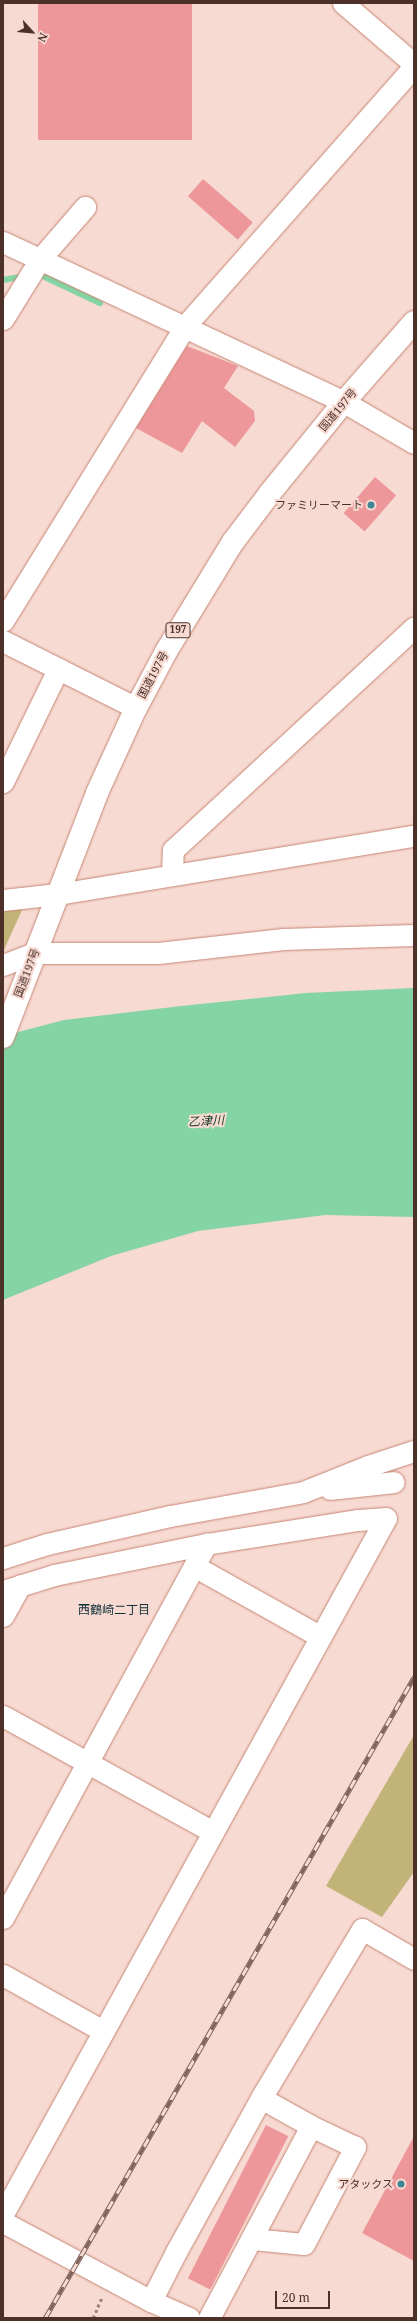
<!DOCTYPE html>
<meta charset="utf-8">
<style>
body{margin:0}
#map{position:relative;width:417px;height:2321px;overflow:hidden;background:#f7dad2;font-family:"Noto Serif","Noto Sans JP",serif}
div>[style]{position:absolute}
.green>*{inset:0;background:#c2b479}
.water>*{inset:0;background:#84d4a4}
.stream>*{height:5.5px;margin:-2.75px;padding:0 2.75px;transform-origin:2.75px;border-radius:2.75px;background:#84d4a4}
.building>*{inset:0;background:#ee979b;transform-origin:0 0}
.path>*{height:2.5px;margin-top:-1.25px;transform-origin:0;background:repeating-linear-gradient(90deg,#9f827a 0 3px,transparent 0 6px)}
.roads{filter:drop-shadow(0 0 1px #c68573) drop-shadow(0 0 1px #c68573)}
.minor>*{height:21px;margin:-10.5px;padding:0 10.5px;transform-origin:10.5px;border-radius:10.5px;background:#fff}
.highway>*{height:22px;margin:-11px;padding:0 11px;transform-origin:11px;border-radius:11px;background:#fff}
.rail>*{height:4.5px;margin-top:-2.25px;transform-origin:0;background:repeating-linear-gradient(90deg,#f7dad2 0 9px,#80635b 0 18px);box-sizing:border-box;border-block:1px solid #80635b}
.dots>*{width:11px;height:11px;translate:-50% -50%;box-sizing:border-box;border:2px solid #f7dad2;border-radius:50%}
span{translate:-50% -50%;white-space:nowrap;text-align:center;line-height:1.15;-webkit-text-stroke:4px #f7dad2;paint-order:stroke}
.shield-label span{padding:1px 3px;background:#f7dad2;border:1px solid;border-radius:3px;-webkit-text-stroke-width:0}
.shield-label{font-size:10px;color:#4d3129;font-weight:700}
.street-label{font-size:11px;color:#4d3129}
.poi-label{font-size:11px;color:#4d3129}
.right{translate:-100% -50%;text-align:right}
.water-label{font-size:12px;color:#0f321f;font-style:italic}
.neighbourhood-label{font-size:12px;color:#113139}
.frame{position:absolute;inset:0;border:4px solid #4d3129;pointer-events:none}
.north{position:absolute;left:12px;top:12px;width:40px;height:40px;-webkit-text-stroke:3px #f7dad2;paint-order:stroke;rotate:117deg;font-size:11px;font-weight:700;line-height:16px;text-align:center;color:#4d3129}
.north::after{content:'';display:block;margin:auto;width:14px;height:18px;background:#4d3129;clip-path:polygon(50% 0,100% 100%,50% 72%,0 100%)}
.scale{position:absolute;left:275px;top:2291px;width:55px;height:18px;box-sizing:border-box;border:2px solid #4d3129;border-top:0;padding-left:5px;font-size:12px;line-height:14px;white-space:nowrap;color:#4d3129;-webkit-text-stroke:3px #f7dad2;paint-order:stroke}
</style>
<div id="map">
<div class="green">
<div style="clip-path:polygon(27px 899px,3px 952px,3px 901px)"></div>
<div style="clip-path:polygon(414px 1735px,414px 1872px,382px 1917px,326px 1886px)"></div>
</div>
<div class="water">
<div style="clip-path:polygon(414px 988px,414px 1217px,325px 1215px,198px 1231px,111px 1256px,3px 1300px,3px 1036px,64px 1020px,181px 1006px,306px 993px)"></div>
</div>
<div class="stream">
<div style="left:45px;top:277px;width:61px;rotate:25.3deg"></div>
<div style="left:3px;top:280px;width:17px;rotate:-10deg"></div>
</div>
<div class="building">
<div style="left:38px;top:3px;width:154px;height:137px"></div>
<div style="left:203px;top:179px;width:66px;height:23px;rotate:41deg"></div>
<div style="clip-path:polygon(187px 346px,238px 366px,224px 388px,254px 411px,255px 421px,235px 447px,202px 421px,182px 453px,136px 428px)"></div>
<div style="left:375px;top:477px;width:28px;height:48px;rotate:41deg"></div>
<div style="left:266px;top:2125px;width:25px;height:172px;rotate:27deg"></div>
<div style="clip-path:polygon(414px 2136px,414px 2261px,362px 2233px)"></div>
</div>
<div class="path">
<div style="left:93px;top:2318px;width:23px;rotate:-67deg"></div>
</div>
<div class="roads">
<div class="minor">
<div style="left:343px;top:3px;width:94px;rotate:40.7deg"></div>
<div style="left:3px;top:242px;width:377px;rotate:25.1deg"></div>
<div style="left:344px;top:402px;width:81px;rotate:30.4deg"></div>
<div style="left:3px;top:319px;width:70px;rotate:-58.3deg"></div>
<div style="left:40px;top:259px;width:69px;rotate:-49.1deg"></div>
<div style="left:3px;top:621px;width:347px;rotate:-58.3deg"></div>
<div style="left:185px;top:326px;width:346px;rotate:-48.6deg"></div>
<div style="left:3px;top:641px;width:149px;rotate:26.7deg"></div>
<div style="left:3px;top:782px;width:126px;rotate:-64deg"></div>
<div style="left:172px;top:874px;width:24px;rotate:-88deg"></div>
<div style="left:173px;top:850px;width:328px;rotate:-42.7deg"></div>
<div style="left:3px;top:900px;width:55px;rotate:-6.2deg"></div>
<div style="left:58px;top:894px;width:361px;rotate:-9.3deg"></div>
<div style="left:3px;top:965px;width:34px;rotate:-21deg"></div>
<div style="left:35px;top:953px;width:123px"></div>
<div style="left:158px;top:953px;width:126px;rotate:-6.4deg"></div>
<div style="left:283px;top:939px;width:131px;rotate:-1.7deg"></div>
<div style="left:330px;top:1489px;width:64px;rotate:-6.2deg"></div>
<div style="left:3px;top:1558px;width:46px;rotate:-17.7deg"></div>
<div style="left:47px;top:1544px;width:126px;rotate:-12.8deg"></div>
<div style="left:170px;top:1516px;width:135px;rotate:-10.2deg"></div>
<div style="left:303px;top:1492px;width:70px;rotate:-21.8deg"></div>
<div style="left:368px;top:1466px;width:48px;rotate:-18.1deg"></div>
<div style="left:194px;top:1566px;width:145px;rotate:29.2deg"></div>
<div style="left:3px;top:1591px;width:53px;rotate:-17.4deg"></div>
<div style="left:54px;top:1575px;width:155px;rotate:-11.5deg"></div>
<div style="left:206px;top:1544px;width:154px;rotate:-9deg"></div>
<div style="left:358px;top:1520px;width:28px;rotate:-4deg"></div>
<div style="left:3px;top:1616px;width:35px;rotate:-61deg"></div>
<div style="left:3px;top:1716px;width:240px;rotate:28.9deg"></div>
<div style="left:3px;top:1918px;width:426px;rotate:-61.5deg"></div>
<div style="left:3px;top:1975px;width:115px;rotate:29.2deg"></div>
<div style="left:3px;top:2214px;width:794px;rotate:-61.18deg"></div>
<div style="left:3px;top:2222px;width:168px;rotate:28.1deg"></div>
<div style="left:151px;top:2301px;width:42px;rotate:24.1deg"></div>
<div style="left:252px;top:2239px;width:52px;rotate:5.5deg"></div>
<div style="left:304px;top:2244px;width:110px;rotate:-62.3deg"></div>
<div style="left:355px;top:2147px;width:49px;rotate:-154.5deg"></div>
<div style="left:151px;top:2301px;width:55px;rotate:-63deg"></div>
<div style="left:176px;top:2252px;width:176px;rotate:-61.1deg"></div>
<div style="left:261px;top:2098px;width:197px;rotate:-59.1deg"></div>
<div style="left:362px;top:1929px;width:60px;rotate:30deg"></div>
<div style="left:209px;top:2318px;width:217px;rotate:-62deg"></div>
<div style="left:311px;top:2126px;width:57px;rotate:-150.8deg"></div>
</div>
<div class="highway">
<div style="left:3px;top:1037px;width:261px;rotate:-68.9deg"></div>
<div style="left:97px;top:793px;width:94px;rotate:-65.4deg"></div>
<div style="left:136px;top:708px;width:66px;rotate:-61.9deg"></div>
<div style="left:167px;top:650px;width:127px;rotate:-58.6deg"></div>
<div style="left:233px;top:542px;width:61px;rotate:-52.9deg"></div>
<div style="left:270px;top:493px;width:117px;rotate:-50.9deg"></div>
<div style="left:344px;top:402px;width:106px;rotate:-48.8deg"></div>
</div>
</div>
<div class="rail">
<div style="left:45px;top:2318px;width:740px;rotate:-60.07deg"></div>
</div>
<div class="dots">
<div style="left:371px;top:505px;background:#418495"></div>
<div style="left:401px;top:2184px;background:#418495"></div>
</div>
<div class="shield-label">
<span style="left:178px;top:630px">197</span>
</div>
<div class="street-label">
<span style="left:338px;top:410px;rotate:-50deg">国道197号</span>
<span style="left:153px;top:675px;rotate:-62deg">国道197号</span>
<span style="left:27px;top:973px;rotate:-69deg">国道197号</span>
</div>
<div class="poi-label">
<span class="right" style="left:363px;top:505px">ファミリーマート</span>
<span class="right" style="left:393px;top:2184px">アタックス</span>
</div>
<div class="water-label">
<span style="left:206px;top:1121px;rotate:-3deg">乙津川</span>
</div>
<div class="neighbourhood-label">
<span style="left:114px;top:1610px">西鶴崎二丁目</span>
</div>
<div class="frame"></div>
<div class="north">N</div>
<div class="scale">20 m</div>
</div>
